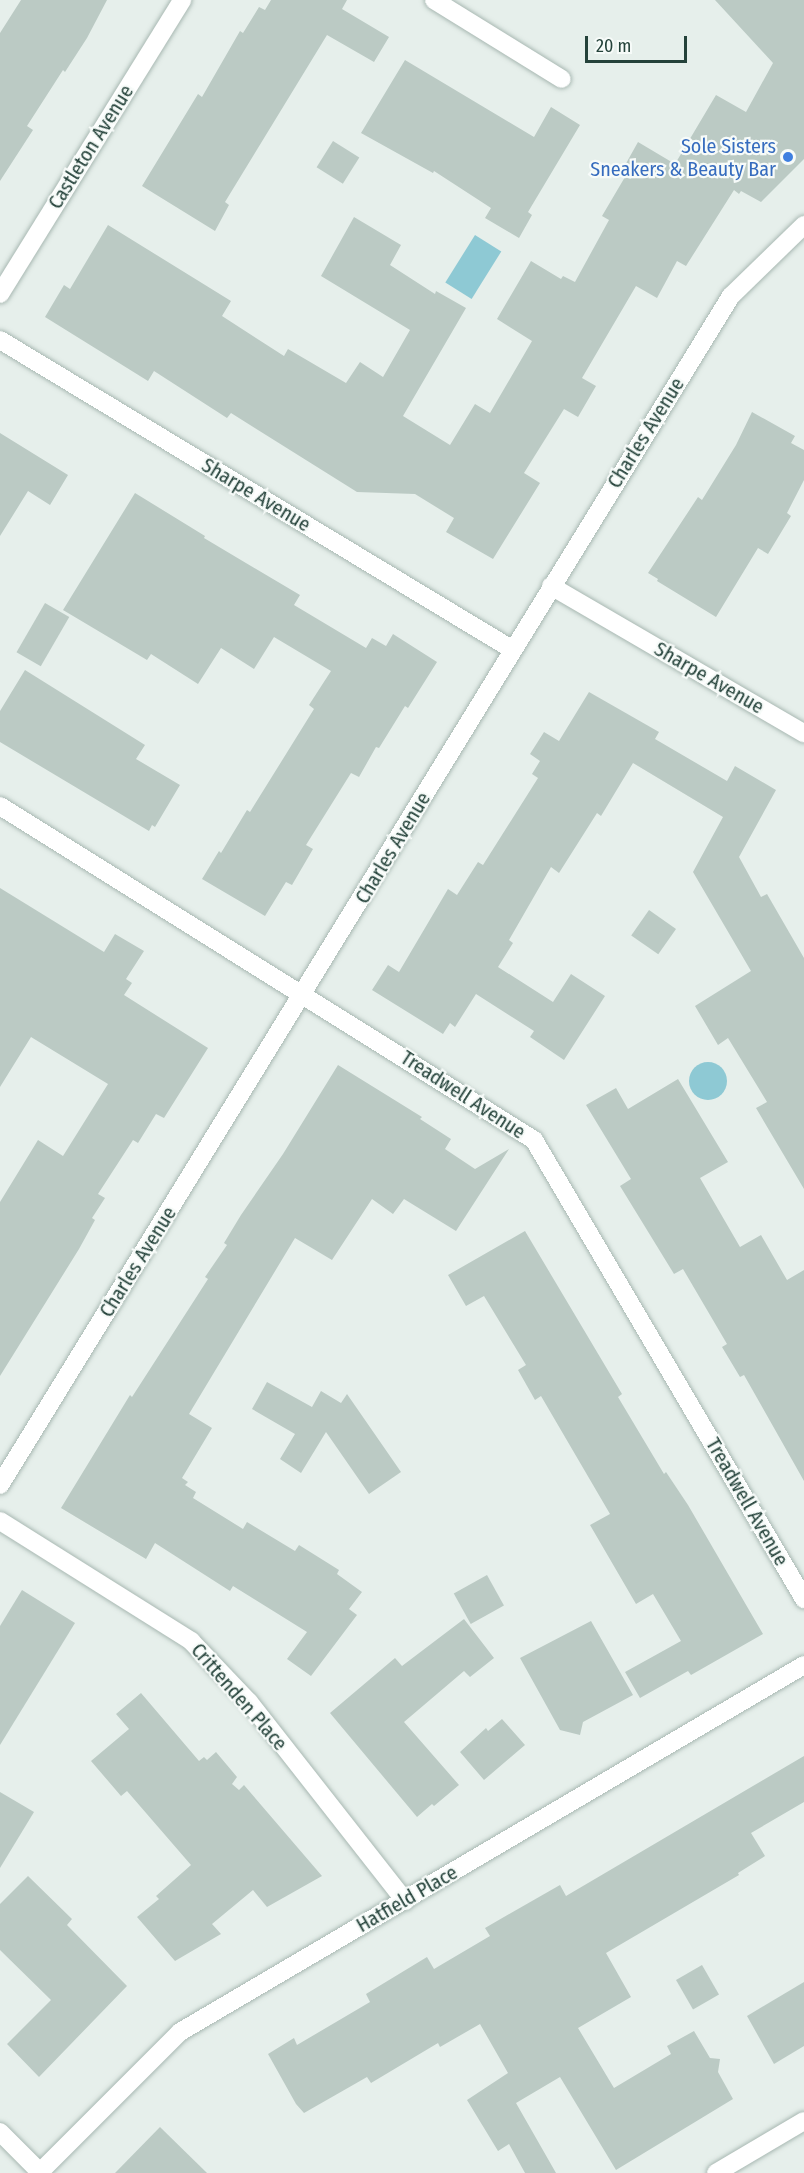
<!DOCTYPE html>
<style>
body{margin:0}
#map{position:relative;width:804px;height:2173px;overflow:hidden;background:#e6efeb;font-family:"Fira Sans Condensed",sans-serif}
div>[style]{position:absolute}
.water>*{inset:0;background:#8ec9d4;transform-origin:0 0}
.round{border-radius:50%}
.building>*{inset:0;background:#bbcac4;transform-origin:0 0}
.roads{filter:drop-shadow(0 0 2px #a8b8b2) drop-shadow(0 0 2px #a8b8b2)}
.street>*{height:18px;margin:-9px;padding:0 9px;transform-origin:9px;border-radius:9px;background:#fff}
.dots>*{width:16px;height:16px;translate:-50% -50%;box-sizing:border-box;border:3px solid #f7fbf9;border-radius:50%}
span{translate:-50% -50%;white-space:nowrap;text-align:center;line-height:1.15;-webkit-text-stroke:4.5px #f7fbf9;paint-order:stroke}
.shop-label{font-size:20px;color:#366cbe}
.right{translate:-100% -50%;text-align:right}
.street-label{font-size:20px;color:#24423a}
.scale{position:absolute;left:585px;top:36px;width:102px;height:27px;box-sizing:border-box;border:3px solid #24423a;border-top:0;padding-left:8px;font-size:18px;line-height:21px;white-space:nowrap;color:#24423a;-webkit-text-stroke:4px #f7fbf9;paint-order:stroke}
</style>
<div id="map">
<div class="water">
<div style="left:475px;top:235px;width:31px;height:56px;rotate:32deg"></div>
<div class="round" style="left:689px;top:1062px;width:38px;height:38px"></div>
</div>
<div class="building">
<div style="clip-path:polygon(21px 0,107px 0,87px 38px,65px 72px,63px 70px,27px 126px,33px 130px,0 181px,0 33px)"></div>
<div style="clip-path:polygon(271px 0,347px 0,342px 9px,389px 37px,374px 62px,327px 35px,225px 202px,229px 205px,215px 231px,142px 186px,198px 94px,202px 97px,240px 31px,243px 33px,259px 7px,265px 10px)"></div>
<div style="clip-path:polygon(715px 0,804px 0,804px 159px,761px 202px,741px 191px,739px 194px,734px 190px,686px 266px,677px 261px,657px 298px,636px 286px,582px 378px,596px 386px,578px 417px,564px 409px,524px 473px,540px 483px,493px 559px,446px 532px,454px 518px,415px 494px,357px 492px,231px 413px,227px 418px,154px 371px,148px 381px,45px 317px,64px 285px,70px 289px,108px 225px,231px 301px,222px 316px,284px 356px,288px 349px,346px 383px,360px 362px,383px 377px,410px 330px,321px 276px,354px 217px,401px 245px,390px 265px,435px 294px,436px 291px,466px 308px,403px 416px,450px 445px,475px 404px,490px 413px,532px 341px,497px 319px,531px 261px,561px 279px,563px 276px,575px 282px,609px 220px,602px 216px,625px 177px,627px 169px,624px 167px,638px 142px,675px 164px,716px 95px,746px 112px,773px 63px)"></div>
<div style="clip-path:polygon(405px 60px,534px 137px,551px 107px,580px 125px,528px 212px,532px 215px,519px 238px,485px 218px,491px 208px,434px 171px,433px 173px,361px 133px)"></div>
<div style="left:333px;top:141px;width:31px;height:31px;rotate:32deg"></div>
<div style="clip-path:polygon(752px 412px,795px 436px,791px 443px,804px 450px,804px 480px,787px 513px,791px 516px,768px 554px,758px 548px,716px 617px,657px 581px,658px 579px,648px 573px,698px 497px,702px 500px,736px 445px)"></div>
<div style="clip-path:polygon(0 433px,68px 475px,50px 505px,28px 491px,0 536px)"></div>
<div style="clip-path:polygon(135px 493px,205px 536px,204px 538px,300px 595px,294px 605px,366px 648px,372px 638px,386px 646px,393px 634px,437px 662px,408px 708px,405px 706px,379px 748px,376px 747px,359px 777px,351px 773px,306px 845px,313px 849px,292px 885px,286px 882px,265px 916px,202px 879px,219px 851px,221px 853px,247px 810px,250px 812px,314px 709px,309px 705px,331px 671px,274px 637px,254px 669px,221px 648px,198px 684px,151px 654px,147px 660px,63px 610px)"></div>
<div style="left:45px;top:603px;width:28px;height:57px;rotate:30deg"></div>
<div style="clip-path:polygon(25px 670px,145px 745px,136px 759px,180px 785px,155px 827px,152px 825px,149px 831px,0 742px,0 711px)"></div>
<div style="clip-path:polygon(589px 692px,659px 732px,655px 739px,727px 781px,735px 766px,776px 790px,739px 857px,761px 897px,767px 894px,804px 958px,804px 1189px,756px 1108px,767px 1102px,728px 1038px,718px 1045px,695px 1006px,751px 971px,693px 872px,723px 817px,633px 763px,601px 816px,597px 813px,559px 873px,551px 867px,509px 940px,513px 943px,498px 967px,553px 1002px,571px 974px,605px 996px,564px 1060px,530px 1037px,534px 1031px,476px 994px,455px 1027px,450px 1023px,443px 1034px,372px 990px,388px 965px,399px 972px,448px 889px,457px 895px,478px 862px,483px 865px,538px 778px,532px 774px,540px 761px,530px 754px,544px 732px,559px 741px)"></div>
<div style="clip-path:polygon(0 888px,104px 952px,115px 934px,144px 951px,126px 979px,132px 983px,124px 995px,208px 1048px,164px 1118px,156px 1114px,138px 1143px,133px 1140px,98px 1194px,105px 1198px,92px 1218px,95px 1220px,79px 1249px,0 1376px,0 1202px,38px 1140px,63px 1156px,108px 1084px,31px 1037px,0 1087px)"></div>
<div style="left:649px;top:910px;width:33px;height:31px;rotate:35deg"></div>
<div style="clip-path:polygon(338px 1065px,422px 1117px,420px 1119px,451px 1139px,445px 1149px,475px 1169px,509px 1149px,456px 1231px,404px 1199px,393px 1214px,372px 1199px,332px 1260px,295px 1238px,189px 1414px,212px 1428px,182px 1478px,188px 1482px,185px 1485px,196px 1492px,193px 1498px,243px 1529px,247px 1522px,295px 1551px,299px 1545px,339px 1570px,337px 1574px,362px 1592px,349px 1609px,357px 1615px,311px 1676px,287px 1659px,307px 1632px,233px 1586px,230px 1591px,155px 1543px,146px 1559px,61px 1508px,130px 1395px,132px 1397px,208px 1279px,205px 1277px,227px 1245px,224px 1243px,241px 1215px,283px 1154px)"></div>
<div style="clip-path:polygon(678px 1079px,728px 1162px,700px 1178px,740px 1247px,761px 1235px,787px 1280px,804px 1270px,804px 1481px,744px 1375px,740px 1377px,722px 1347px,727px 1344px,683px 1269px,674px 1274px,620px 1186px,631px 1179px,586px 1105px,616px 1088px,628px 1109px)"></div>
<div style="clip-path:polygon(525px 1231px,622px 1394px,618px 1397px,664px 1474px,666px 1472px,688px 1505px,763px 1634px,691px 1675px,688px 1671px,640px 1698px,625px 1672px,681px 1641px,653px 1594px,636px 1604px,590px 1525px,610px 1514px,541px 1396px,535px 1400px,518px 1370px,526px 1365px,484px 1296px,466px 1306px,448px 1275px)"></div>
<div style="clip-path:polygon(267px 1382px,312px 1407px,321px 1391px,341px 1403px,347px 1394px,401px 1472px,369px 1494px,326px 1432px,301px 1473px,280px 1459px,295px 1434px,252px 1409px)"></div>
<div style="left:487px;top:1575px;width:35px;height:38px;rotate:61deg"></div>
<div style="clip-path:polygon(22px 1590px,75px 1623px,0 1745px,0 1626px)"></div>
<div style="clip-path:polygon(464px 1619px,494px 1658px,470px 1677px,464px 1671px,404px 1722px,459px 1785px,434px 1806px,432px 1804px,417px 1817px,330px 1713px,395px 1658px,402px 1666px)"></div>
<div style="clip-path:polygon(591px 1621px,633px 1695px,583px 1722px,580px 1735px,560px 1730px,520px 1658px)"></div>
<div style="clip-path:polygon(141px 1693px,199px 1761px,204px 1757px,207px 1760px,216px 1752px,237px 1777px,232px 1784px,239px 1790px,244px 1785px,322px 1876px,267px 1907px,253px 1890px,212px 1924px,221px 1934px,175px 1961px,137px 1917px,159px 1899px,156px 1896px,191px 1865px,127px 1791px,121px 1796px,91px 1761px,129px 1729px,116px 1714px)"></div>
<div style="clip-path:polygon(502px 1719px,525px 1745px,484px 1780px,460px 1752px,486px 1728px,488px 1731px)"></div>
<div style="clip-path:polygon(804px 1756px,804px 1802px,751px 1833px,765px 1856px,738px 1873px,739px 1875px,606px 1953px,631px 1997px,578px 2028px,614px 2088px,671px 2054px,667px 2046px,694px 2031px,710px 2058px,720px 2059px,718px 2072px,733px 2099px,616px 2170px,560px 2077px,516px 2103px,556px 2173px,525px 2173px,509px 2144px,498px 2151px,467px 2100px,508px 2073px,480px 2024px,440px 2047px,438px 2043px,371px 2083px,367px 2077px,304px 2113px,296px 2104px,268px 2054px,294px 2038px,297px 2045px,370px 2002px,366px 1994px,427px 1957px,434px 1969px,490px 1936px,485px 1928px,511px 1913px,560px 1885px,566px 1896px)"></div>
<div style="clip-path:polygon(0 1792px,34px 1812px,0 1868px)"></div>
<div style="clip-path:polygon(28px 1876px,72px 1919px,67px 1925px,127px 1986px,39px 2077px,7px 2044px,51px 2000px,0 1950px,0 1904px)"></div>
<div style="left:702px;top:1965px;width:34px;height:30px;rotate:60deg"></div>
<div style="clip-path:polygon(804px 1982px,804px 2046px,774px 2064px,747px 2016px)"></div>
<div style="clip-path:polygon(160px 2127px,207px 2173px,115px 2173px)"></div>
</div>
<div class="roads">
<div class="street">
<div style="left:434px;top:0;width:150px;rotate:31.7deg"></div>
<div style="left:0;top:294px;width:346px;rotate:-58.2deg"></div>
<div style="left:0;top:340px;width:599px;rotate:31.14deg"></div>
<div style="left:551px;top:586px;width:293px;rotate:30.2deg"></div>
<div style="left:0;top:806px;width:630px;rotate:32.02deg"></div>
<div style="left:534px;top:1140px;width:533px;rotate:59.53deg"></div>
<div style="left:0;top:1485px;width:1396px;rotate:-58.42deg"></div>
<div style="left:731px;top:296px;width:102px;rotate:-44.2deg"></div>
<div style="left:0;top:1521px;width:226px;rotate:32.1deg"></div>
<div style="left:191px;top:1641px;width:84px;rotate:46.4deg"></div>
<div style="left:249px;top:1702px;width:253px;rotate:51.9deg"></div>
<div style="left:0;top:2132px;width:58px;rotate:45deg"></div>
<div style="left:40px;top:2172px;width:198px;rotate:-45deg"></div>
<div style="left:180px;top:2032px;width:724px;rotate:-30.46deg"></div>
<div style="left:716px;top:2173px;width:102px;rotate:-30.6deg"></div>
</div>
</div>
<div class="dots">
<div style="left:788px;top:157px;background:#3f7fe0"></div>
</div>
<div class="shop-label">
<span class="right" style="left:776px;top:158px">Sole Sisters<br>Sneakers &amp; Beauty Bar</span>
</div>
<div class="street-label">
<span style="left:91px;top:147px;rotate:-58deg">Castleton Avenue</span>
<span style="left:646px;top:433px;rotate:-58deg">Charles Avenue</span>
<span style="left:256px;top:495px;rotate:31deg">Sharpe Avenue</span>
<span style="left:709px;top:678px;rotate:30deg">Sharpe Avenue</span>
<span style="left:393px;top:848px;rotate:-59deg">Charles Avenue</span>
<span style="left:463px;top:1095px;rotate:33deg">Treadwell Avenue</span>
<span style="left:138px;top:1262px;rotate:-58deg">Charles Avenue</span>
<span style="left:747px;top:1502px;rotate:60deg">Treadwell Avenue</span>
<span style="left:239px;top:1697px;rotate:49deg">Crittenden Place</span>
<span style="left:407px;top:1899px;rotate:-30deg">Hatfield Place</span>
</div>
<div class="scale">20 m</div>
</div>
